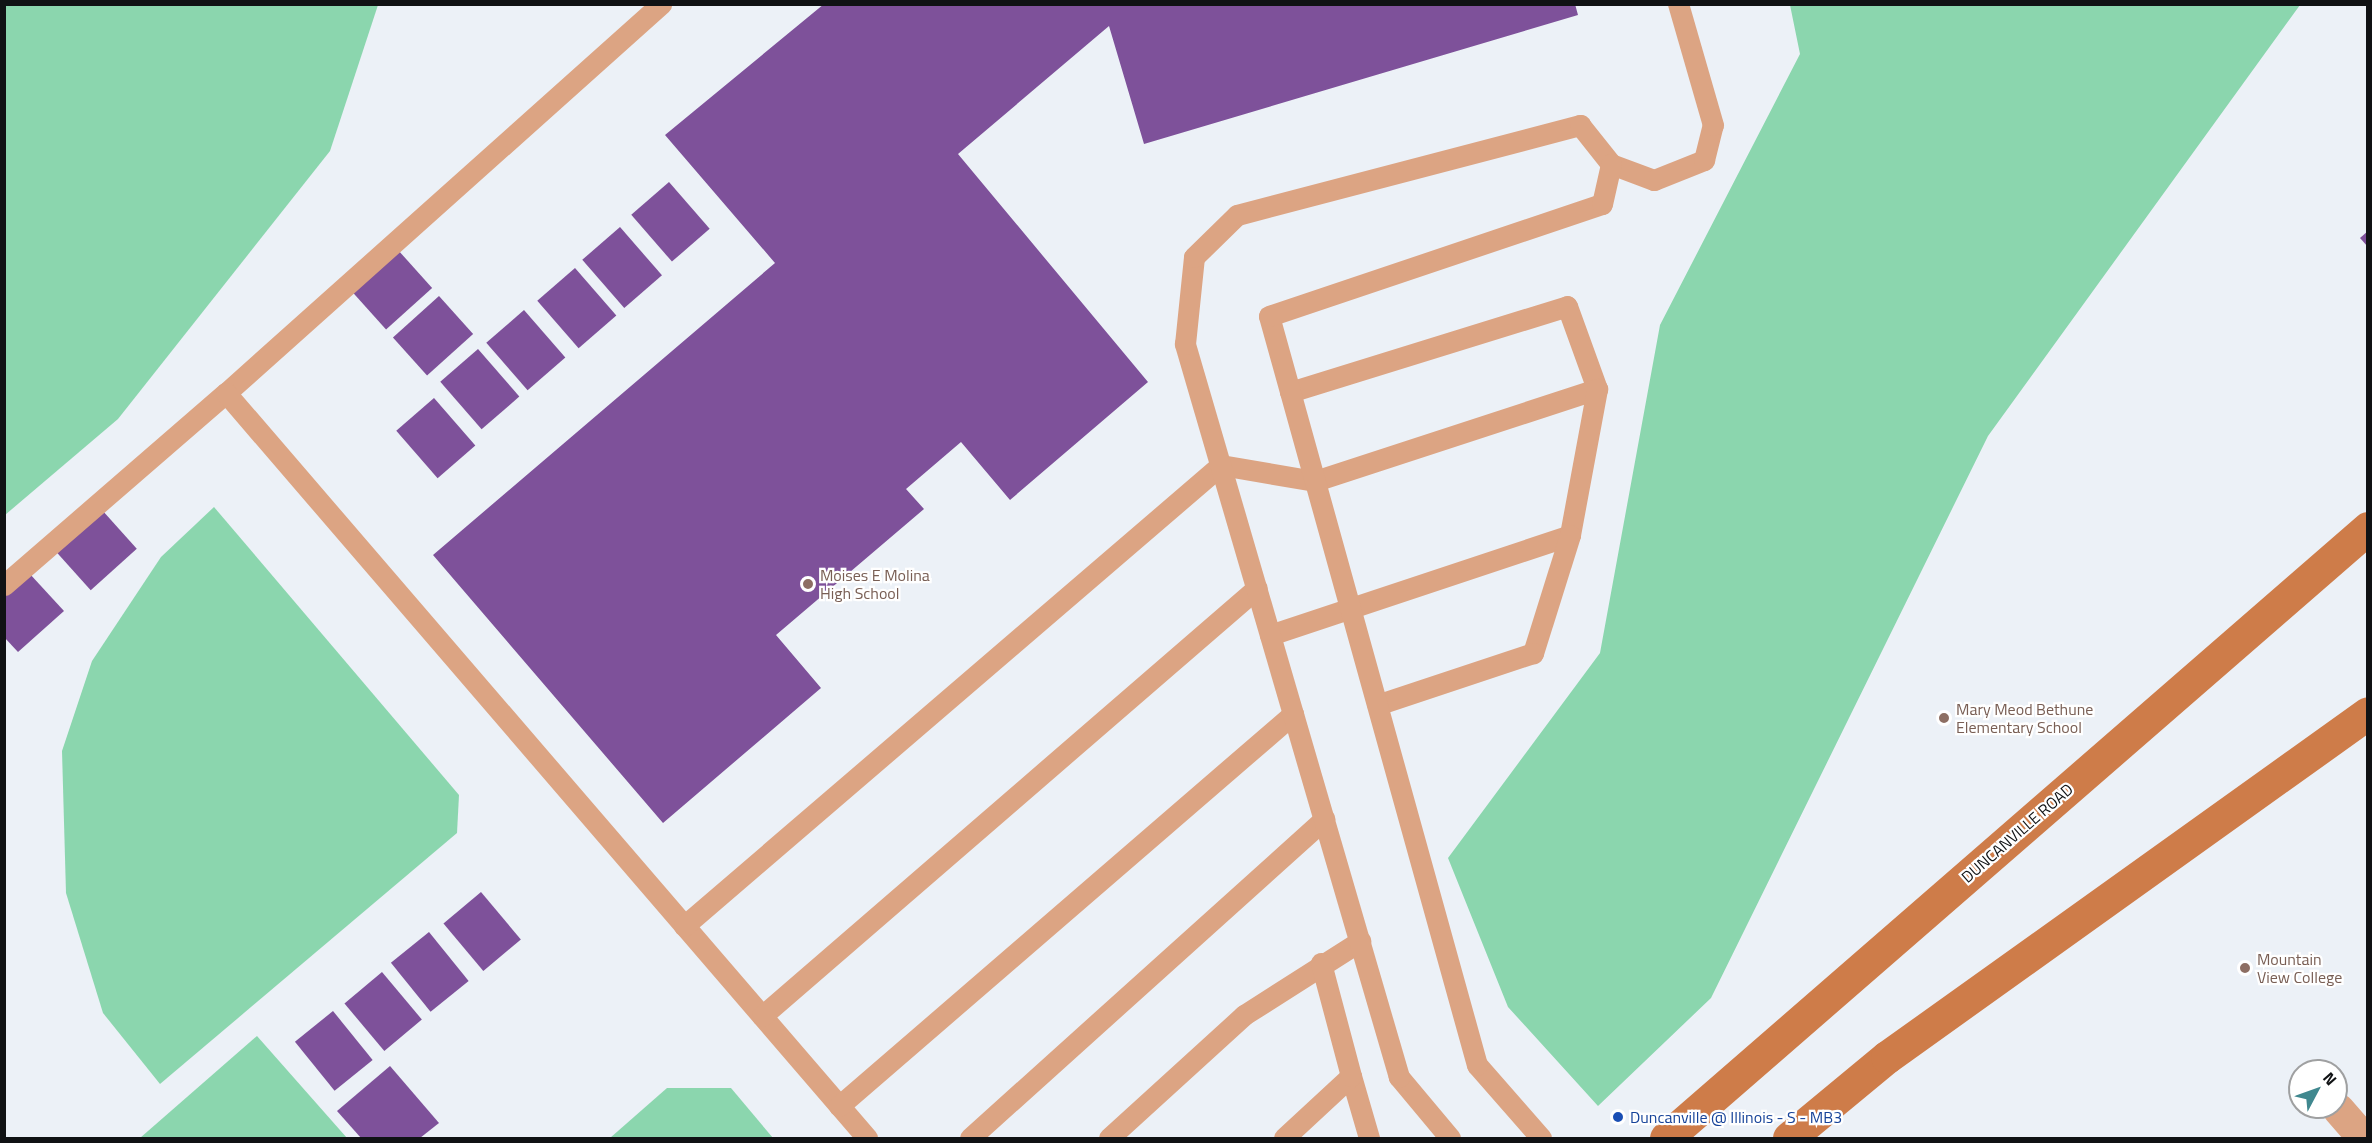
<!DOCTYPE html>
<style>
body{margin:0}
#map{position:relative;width:2372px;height:1143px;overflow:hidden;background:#ecf1f7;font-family:"Titillium Web",sans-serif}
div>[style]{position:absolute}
.green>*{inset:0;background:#8bd6ae}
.building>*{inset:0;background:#7e519a;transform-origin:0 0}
.service>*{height:21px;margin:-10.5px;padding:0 10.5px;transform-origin:10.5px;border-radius:10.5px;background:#dca483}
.pedestrian>*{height:32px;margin:-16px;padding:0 16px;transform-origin:16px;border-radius:16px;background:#dca483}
.secondary>*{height:33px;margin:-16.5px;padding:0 16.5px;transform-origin:16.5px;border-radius:16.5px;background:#ce7c49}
.dots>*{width:16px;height:16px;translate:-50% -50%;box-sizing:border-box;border:3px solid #fff;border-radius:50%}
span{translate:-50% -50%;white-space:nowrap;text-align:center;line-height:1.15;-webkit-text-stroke:4.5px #fff;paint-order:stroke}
.education-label{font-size:16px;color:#785e54}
.left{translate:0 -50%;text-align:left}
.street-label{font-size:16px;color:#101214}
.transit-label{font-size:16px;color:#164399}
.frame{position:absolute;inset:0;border:6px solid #101214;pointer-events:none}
.north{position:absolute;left:2288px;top:1059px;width:60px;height:60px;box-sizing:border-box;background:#fff;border:2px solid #9fa0a1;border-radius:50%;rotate:49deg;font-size:16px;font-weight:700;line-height:24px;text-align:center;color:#101214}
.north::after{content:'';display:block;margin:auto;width:21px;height:27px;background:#40888f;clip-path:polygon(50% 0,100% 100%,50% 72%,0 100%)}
</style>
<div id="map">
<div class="green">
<div style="clip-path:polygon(5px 4px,378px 5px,330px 151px,118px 419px,5px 515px)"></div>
<div style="clip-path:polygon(1790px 5px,2300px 5px,1988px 436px,1711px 998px,1598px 1106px,1508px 1007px,1448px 858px,1600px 653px,1660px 325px,1800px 54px)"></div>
<div style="clip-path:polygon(214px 507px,459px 795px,457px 833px,160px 1084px,103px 1013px,66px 893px,62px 751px,92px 661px,161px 557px)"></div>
<div style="clip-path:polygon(257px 1036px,347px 1138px,140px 1138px)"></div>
<div style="clip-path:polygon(667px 1088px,731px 1088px,773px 1138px,610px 1138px)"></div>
</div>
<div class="building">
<div style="clip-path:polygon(824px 4px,1575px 4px,1578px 15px,1144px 144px,1109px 26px,958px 154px,1148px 382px,1010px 500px,961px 442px,906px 489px,924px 509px,776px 635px,821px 688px,663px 823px,433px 555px,775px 263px,665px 135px)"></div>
<div style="left:669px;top:182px;width:62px;height:50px;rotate:49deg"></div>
<div style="left:620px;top:227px;width:64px;height:50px;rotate:49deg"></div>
<div style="clip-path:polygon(2368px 231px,2368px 247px,2360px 238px)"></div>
<div style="left:398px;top:250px;width:51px;height:62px;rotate:48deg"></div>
<div style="left:575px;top:268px;width:63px;height:50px;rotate:49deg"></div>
<div style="left:439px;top:296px;width:51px;height:62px;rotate:48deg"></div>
<div style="left:524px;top:310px;width:63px;height:50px;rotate:49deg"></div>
<div style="left:478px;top:349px;width:63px;height:50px;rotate:49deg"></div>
<div style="left:434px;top:398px;width:63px;height:50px;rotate:49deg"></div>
<div style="left:102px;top:510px;width:52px;height:62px;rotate:48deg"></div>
<div style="clip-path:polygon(29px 573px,64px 611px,18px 652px,4px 637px,4px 595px)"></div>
<div style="left:481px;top:892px;width:62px;height:49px;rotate:50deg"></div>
<div style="left:429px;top:932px;width:63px;height:49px;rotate:51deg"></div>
<div style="left:382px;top:972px;width:62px;height:49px;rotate:50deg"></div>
<div style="left:333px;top:1011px;width:63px;height:49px;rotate:51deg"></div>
<div style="clip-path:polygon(390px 1066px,439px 1123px,420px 1138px,361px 1138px,337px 1111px)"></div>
</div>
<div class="service">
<div style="left:1290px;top:392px;width:290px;rotate:-17.2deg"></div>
<div style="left:1567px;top:306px;width:88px;rotate:70.1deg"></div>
<div style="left:226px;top:393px;width:584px;rotate:-41.8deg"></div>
<div style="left:4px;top:585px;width:294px;rotate:-40.9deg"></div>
<div style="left:226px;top:393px;width:983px;rotate:49.29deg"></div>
<div style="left:1270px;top:635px;width:316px;rotate:-18.4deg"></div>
<div style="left:684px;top:926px;width:708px;rotate:-40.65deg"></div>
<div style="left:1221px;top:465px;width:95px;rotate:9.7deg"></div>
<div style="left:1315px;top:481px;width:297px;rotate:-18.1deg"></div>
<div style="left:1597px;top:389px;width:148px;rotate:100.5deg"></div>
<div style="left:1570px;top:535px;width:124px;rotate:107.4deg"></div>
<div style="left:1533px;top:653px;width:164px;rotate:161.6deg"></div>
<div style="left:762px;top:1016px;width:654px;rotate:-40.85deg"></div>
<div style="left:1351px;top:1076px;width:65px;rotate:73.8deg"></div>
<div style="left:839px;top:1106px;width:600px;rotate:-40.81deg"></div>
<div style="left:970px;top:1138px;width:477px;rotate:-42deg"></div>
<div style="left:1109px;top:1138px;width:183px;rotate:-42.3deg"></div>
<div style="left:1244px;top:1015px;width:138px;rotate:-32.5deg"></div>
<div style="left:1284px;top:1138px;width:91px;rotate:-42.8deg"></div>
<div style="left:1351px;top:1076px;width:117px;rotate:-104.9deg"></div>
<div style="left:1450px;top:1138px;width:80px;rotate:-129.9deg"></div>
<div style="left:1399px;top:1077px;width:764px;rotate:-106.28deg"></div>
<div style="left:1185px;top:344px;width:87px;rotate:-84.1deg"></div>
<div style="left:1194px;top:257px;width:60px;rotate:-44.3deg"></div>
<div style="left:1237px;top:215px;width:355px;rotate:-14.7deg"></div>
<div style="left:1580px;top:125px;width:50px;rotate:51.5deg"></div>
<div style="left:1611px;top:164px;width:46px;rotate:20.4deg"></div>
<div style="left:1654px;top:180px;width:54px;rotate:-21.8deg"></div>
<div style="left:1704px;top:160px;width:36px;rotate:-76deg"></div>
<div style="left:1713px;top:125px;width:126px;rotate:-106.1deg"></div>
<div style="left:1541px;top:1138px;width:97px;rotate:-131.2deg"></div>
<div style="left:1477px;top:1065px;width:777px;rotate:-105.52deg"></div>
<div style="left:1269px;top:316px;width:351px;rotate:-18.6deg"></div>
<div style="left:1602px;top:204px;width:41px;rotate:-77.3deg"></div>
</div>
<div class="pedestrian">
<div style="left:2339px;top:1110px;width:37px;rotate:49deg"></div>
</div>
<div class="secondary">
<div style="left:1666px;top:1138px;width:930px;rotate:-40.99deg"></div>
<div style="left:1789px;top:1138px;width:127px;rotate:-39.6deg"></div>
<div style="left:1887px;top:1057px;width:591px;rotate:-35.57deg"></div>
</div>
<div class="dots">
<div style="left:808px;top:584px;background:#8d6e63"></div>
<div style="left:1944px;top:718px;background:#8d6e63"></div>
<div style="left:2245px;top:968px;background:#8d6e63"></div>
<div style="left:1618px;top:1117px;background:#1a4fb4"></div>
</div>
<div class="education-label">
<span class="left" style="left:820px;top:584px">Moises E Molina<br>High School</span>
<span class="left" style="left:1956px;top:718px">Mary Meod Bethune<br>Elementary School</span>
<span class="left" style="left:2257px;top:968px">Mountain<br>View College</span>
</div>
<div class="street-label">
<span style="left:2017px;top:833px;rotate:-41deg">DUNCANVILLE ROAD</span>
</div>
<div class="transit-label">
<span class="left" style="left:1630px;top:1117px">Duncanville @ Illinois - S - MB3</span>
</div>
<div class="frame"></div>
<div class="north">N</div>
</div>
